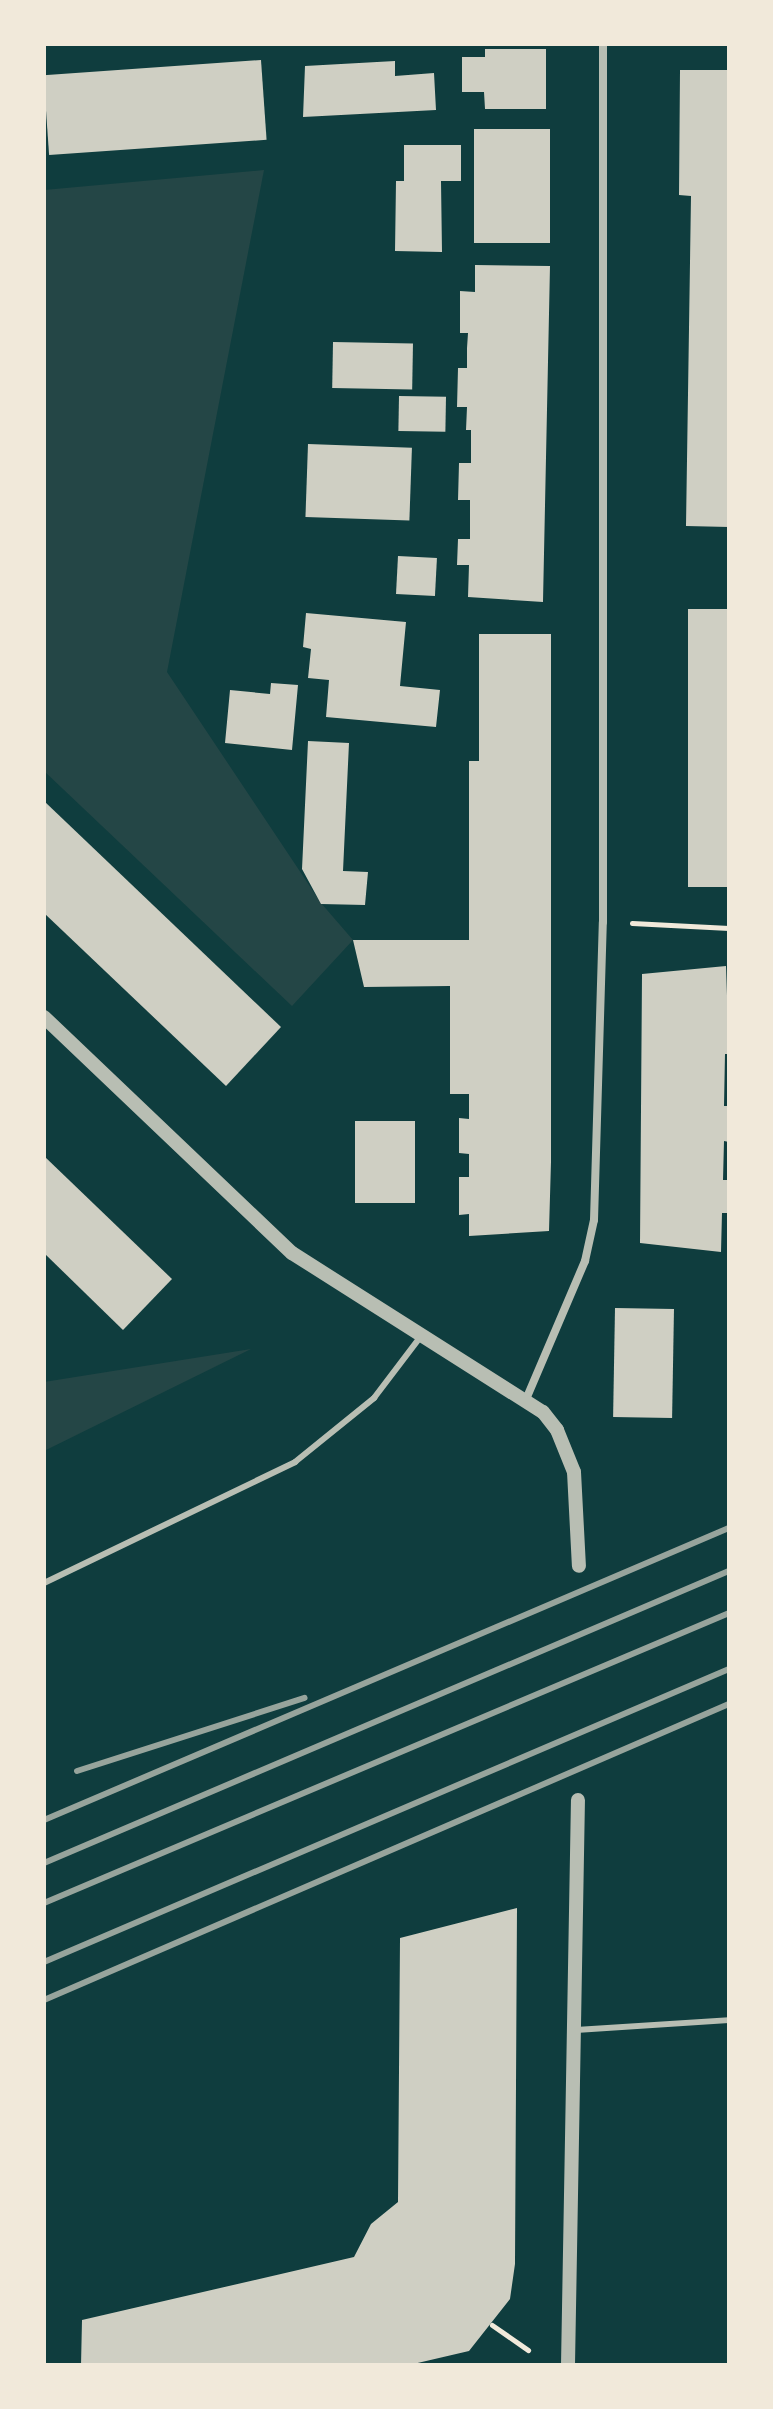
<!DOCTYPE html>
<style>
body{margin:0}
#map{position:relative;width:773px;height:2409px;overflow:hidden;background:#0f3d3e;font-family:"Exo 2",sans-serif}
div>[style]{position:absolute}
.green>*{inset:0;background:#244646}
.building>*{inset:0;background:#cfcfc3;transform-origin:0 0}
.path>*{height:5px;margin:-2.5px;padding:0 2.5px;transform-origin:2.5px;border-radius:2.5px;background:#f1e9da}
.service>*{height:6px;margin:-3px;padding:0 3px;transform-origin:3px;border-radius:3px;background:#b8beb3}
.minor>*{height:8px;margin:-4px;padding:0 4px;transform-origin:4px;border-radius:4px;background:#b8beb3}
.tertiary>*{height:14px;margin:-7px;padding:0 7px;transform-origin:7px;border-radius:7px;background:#b8beb3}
.rail>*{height:6px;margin:-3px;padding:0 3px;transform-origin:3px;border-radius:3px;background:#97a49c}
span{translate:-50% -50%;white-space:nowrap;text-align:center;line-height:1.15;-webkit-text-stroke:8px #f1e9da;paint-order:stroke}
.frame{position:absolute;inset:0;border:46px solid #f1e9da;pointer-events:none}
</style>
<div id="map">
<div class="green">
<div style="clip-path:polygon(264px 170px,167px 672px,321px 903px,353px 940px,292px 1006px,44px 771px,44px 190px)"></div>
<div style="clip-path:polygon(251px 1349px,44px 1451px,44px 1382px)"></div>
</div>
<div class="building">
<div style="clip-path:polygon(485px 49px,546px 49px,546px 109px,485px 109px,484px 92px,462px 92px,462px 57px,485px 57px)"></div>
<div style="left:261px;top:60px;width:80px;height:218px;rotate:86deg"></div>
<div style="clip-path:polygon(395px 61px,395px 76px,434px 73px,436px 110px,303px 117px,305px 66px)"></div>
<div style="clip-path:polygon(680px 70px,729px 70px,729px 527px,686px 526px,691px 196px,679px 195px)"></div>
<div style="left:550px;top:129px;width:114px;height:76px;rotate:90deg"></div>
<div style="clip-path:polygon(404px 145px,461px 145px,461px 181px,441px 181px,442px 252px,395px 251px,396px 181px,404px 181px)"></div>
<div style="clip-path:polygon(475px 265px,550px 266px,543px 602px,468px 597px,469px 565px,457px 565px,458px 539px,470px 539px,470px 500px,458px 500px,459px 463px,471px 463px,471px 430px,466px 430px,467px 407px,457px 407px,458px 368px,467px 368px,467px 348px,468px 333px,460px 333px,460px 291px,475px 292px)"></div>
<div style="left:333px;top:342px;width:80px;height:46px;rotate:1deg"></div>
<div style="left:399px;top:396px;width:47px;height:35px;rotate:1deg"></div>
<div style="left:308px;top:444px;width:104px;height:73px;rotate:2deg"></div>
<div style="left:398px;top:556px;width:39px;height:38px;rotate:3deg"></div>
<div style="left:688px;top:609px;width:41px;height:278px"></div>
<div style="clip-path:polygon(306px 613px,406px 622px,400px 686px,440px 690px,436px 727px,326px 717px,329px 680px,308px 678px,311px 649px,303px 647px)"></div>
<div style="clip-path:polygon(479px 634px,551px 634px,551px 1162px,549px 1231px,469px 1236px,469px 1214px,459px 1215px,459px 1177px,469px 1177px,469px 1154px,459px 1153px,459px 1118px,469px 1119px,469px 1094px,450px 1094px,450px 986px,364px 987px,353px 940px,469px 940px,469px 761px,479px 761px)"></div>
<div style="clip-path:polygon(271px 683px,298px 685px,292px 750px,225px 743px,230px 690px,270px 694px)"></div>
<div style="clip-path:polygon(308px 741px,349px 743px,343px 871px,368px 872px,365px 905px,321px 904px,302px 869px)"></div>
<div style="clip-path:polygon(44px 801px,281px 1027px,226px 1086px,44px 913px)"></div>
<div style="clip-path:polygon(726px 966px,729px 1054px,725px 1054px,724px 1106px,729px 1106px,729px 1142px,724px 1141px,723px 1180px,729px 1180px,729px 1213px,722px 1213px,721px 1252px,640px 1243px,642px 974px)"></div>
<div style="left:415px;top:1121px;width:82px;height:60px;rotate:90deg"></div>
<div style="clip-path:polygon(44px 1156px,172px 1279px,123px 1330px,44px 1253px)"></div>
<div style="left:615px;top:1308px;width:59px;height:109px;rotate:1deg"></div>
<div style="clip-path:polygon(517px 1908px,515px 2264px,510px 2299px,469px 2351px,409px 2365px,81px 2365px,82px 2320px,354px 2257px,371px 2224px,398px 2202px,400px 1938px)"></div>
</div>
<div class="path">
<div style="left:632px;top:923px;width:97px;rotate:3deg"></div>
<div style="left:492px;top:2325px;width:44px;rotate:34.8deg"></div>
</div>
<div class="service">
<div style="left:44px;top:1583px;width:279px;rotate:-25.7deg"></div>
<div style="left:295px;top:1462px;width:102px;rotate:-39deg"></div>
<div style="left:374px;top:1398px;width:78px;rotate:-52.8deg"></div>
<div style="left:576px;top:2030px;width:153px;rotate:-3.7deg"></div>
</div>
<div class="minor">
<div style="left:527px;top:1397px;width:148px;rotate:-66.9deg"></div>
<div style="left:585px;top:1261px;width:42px;rotate:-77.6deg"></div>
<div style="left:594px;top:1220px;width:298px;rotate:-88.3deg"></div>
<div style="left:603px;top:922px;width:878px;rotate:-90deg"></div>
</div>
<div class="tertiary">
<div style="left:44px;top:1017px;width:342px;rotate:43.6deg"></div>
<div style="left:292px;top:1253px;width:297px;rotate:32.4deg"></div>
<div style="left:543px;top:1412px;width:23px;rotate:52deg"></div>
<div style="left:557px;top:1430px;width:45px;rotate:68deg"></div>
<div style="left:574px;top:1472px;width:94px;rotate:87deg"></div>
<div style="left:568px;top:2365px;width:565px;rotate:-88.99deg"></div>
</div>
<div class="rail">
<div style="left:77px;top:1771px;width:239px;rotate:-17.8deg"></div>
<div style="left:44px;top:1820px;width:745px;rotate:-23.09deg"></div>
<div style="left:44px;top:1863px;width:745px;rotate:-23.09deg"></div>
<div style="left:44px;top:1903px;width:744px;rotate:-22.95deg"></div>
<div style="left:44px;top:1962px;width:745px;rotate:-23.16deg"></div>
<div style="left:44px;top:2000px;width:746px;rotate:-23.37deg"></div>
</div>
<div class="frame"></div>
</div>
